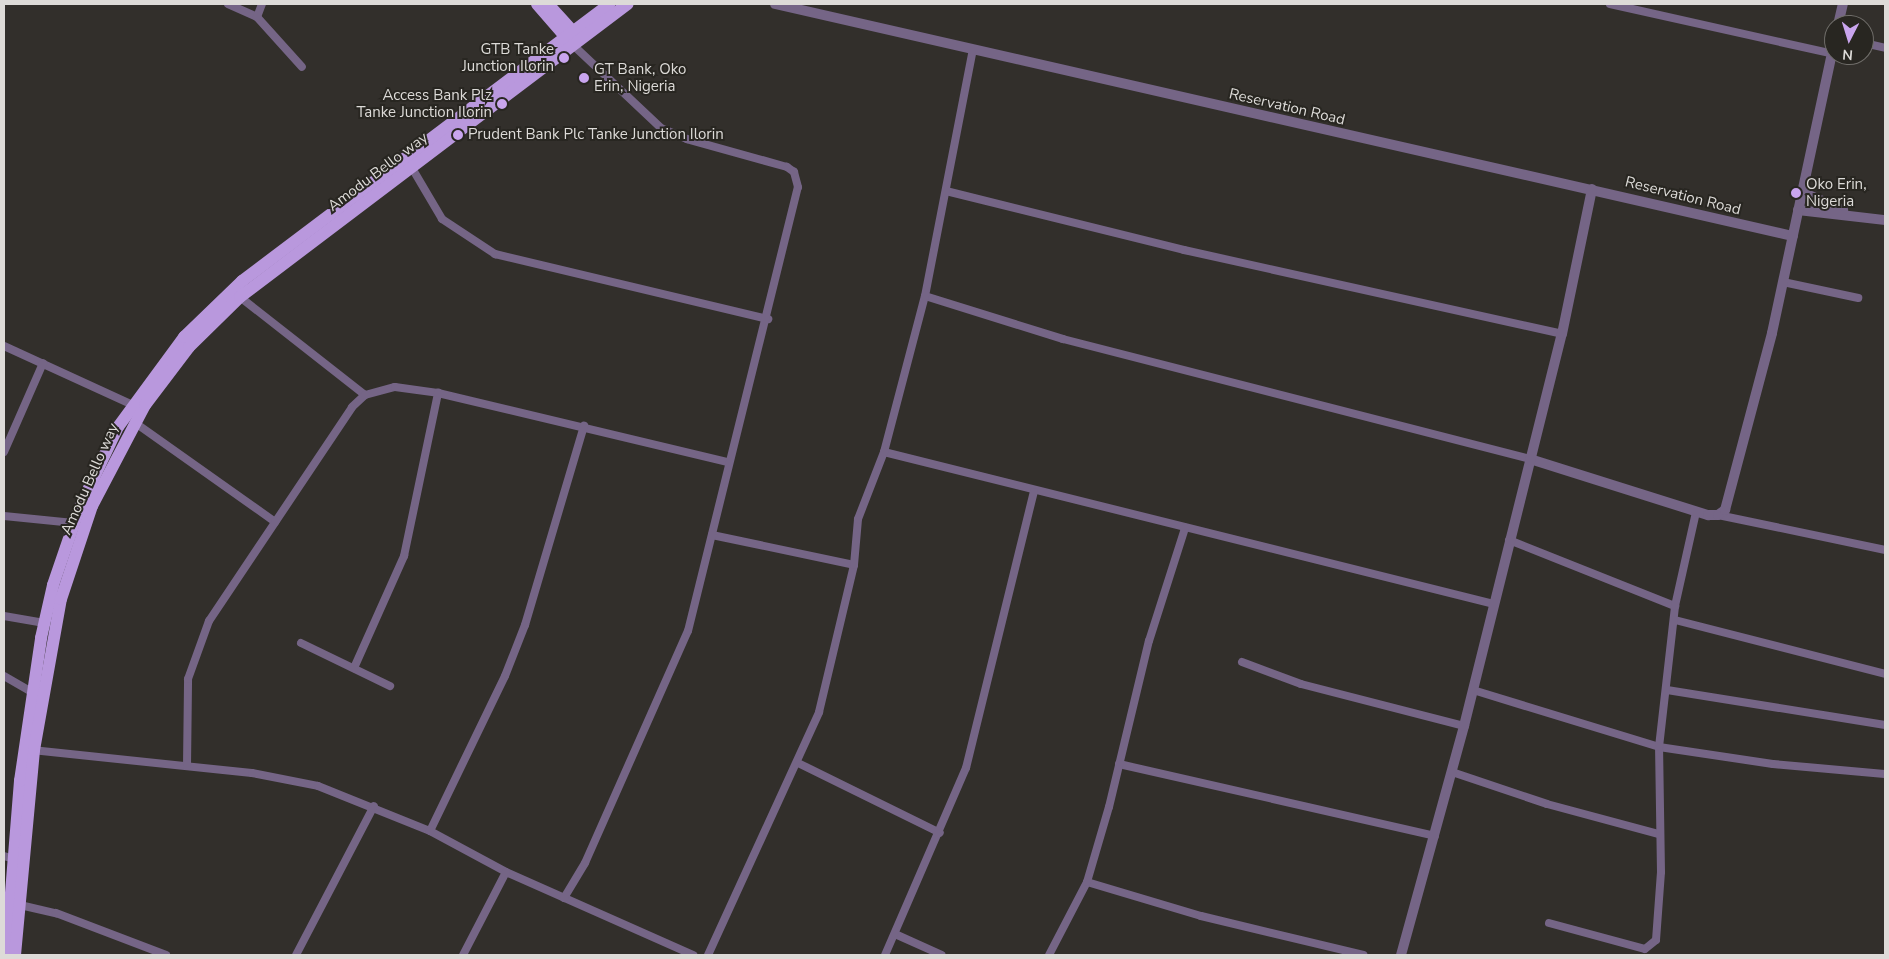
<!DOCTYPE html>
<style>
body{margin:0}
#map{position:relative;width:1889px;height:959px;overflow:hidden;background:#322f2b;font-family:"Nunito Sans",sans-serif}
div>[style]{position:absolute}
.minor>*{height:8px;margin:-4px;padding:0 4px;transform-origin:4px;border-radius:4px;background:#756586}
.tertiary>*{height:10px;margin:-5px;padding:0 5px;transform-origin:5px;border-radius:5px;background:#756586}
.primary>*{height:12px;margin:-6px;padding:0 6px;transform-origin:6px;border-radius:6px;background:#b998dd}
.dots>*{width:14px;height:14px;translate:-50% -50%;box-sizing:border-box;border:2px solid #282621;border-radius:50%}
span{translate:-50% -50%;white-space:nowrap;text-align:center;line-height:1.15;-webkit-text-stroke:4px #282621;paint-order:stroke}
.poi-label{font-size:15px;color:#dddbd8}
.right{translate:-100% -50%;text-align:right}
.left{translate:0 -50%;text-align:left}
.street-label{font-size:15px;color:#dddbd8}
.frame{position:absolute;inset:0;border:5px solid #dddbd8;pointer-events:none}
.north{position:absolute;left:1824px;top:15px;width:50px;height:50px;box-sizing:border-box;background:#282621;border:1px solid #706e6a;border-radius:50%;rotate:185deg;font-size:14px;font-weight:700;line-height:20px;text-align:center;color:#dddbd8}
.north::after{content:'';display:block;margin:auto;width:18px;height:22px;background:#c9a5ee;clip-path:polygon(50% 0,100% 100%,50% 72%,0 100%)}
</style>
<div id="map">
<div class="minor">
<div style="left:228px;top:4px;width:32px;rotate:24deg"></div>
<div style="left:257px;top:17px;width:67px;rotate:48deg"></div>
<div style="left:1610px;top:4px;width:229px;rotate:12.6deg"></div>
<div style="left:257px;top:17px;width:14px;rotate:-69deg"></div>
<div style="left:1864px;top:43px;width:22px;rotate:13deg"></div>
<div style="left:412px;top:168px;width:59px;rotate:59.5deg"></div>
<div style="left:442px;top:219px;width:64px;rotate:33.4deg"></div>
<div style="left:495px;top:254px;width:281px;rotate:13.4deg"></div>
<div style="left:946px;top:191px;width:245px;rotate:13.9deg"></div>
<div style="left:1184px;top:250px;width:387px;rotate:12.5deg"></div>
<div style="left:1783px;top:282px;width:77px;rotate:12deg"></div>
<div style="left:925px;top:296px;width:145px;rotate:17.3deg"></div>
<div style="left:1063px;top:339px;width:482px;rotate:14.4deg"></div>
<div style="left:240px;top:297px;width:159px;rotate:38.1deg"></div>
<div style="left:4px;top:346px;width:142px;rotate:24.6deg"></div>
<div style="left:134px;top:422px;width:173px;rotate:35.3deg"></div>
<div style="left:4px;top:452px;width:97px;rotate:-66.3deg"></div>
<div style="left:884px;top:452px;width:629px;rotate:13.99deg"></div>
<div style="left:1718px;top:515px;width:171px;rotate:11.8deg"></div>
<div style="left:4px;top:516px;width:70px;rotate:5.7deg"></div>
<div style="left:712px;top:535px;width:145px;rotate:11.9deg"></div>
<div style="left:1509px;top:540px;width:179px;rotate:21.7deg"></div>
<div style="left:4px;top:616px;width:41px;rotate:9.9deg"></div>
<div style="left:1675px;top:620px;width:217px;rotate:14.4deg"></div>
<div style="left:301px;top:643px;width:99px;rotate:25.8deg"></div>
<div style="left:1242px;top:662px;width:63px;rotate:20.4deg"></div>
<div style="left:1301px;top:684px;width:168px;rotate:14.4deg"></div>
<div style="left:354px;top:668px;width:123px;rotate:-65.9deg"></div>
<div style="left:404px;top:556px;width:167px;rotate:-78.2deg"></div>
<div style="left:4px;top:676px;width:32px;rotate:30deg"></div>
<div style="left:1473px;top:690px;width:195px;rotate:17deg"></div>
<div style="left:1659px;top:747px;width:115px;rotate:8.5deg"></div>
<div style="left:1773px;top:764px;width:112px;rotate:5.1deg"></div>
<div style="left:1667px;top:690px;width:221px;rotate:9.1deg"></div>
<div style="left:32px;top:750px;width:221px;rotate:6deg"></div>
<div style="left:252px;top:773px;width:67px;rotate:11.1deg"></div>
<div style="left:318px;top:786px;width:121px;rotate:21.9deg"></div>
<div style="left:430px;top:831px;width:86px;rotate:28.3deg"></div>
<div style="left:506px;top:872px;width:205px;rotate:23.9deg"></div>
<div style="left:798px;top:763px;width:158px;rotate:26.2deg"></div>
<div style="left:1119px;top:764px;width:324px;rotate:12.8deg"></div>
<div style="left:187px;top:766px;width:87px;rotate:-89.3deg"></div>
<div style="left:188px;top:679px;width:62px;rotate:-70.1deg"></div>
<div style="left:209px;top:621px;width:257px;rotate:-56.2deg"></div>
<div style="left:352px;top:407px;width:18px;rotate:-43deg"></div>
<div style="left:365px;top:395px;width:31px;rotate:-15deg"></div>
<div style="left:395px;top:387px;width:43px;rotate:7.9deg"></div>
<div style="left:438px;top:393px;width:298px;rotate:13.4deg"></div>
<div style="left:1452px;top:772px;width:100px;rotate:18.6deg"></div>
<div style="left:1547px;top:804px;width:115px;rotate:15.1deg"></div>
<div style="left:430px;top:831px;width:172px;rotate:-64.2deg"></div>
<div style="left:505px;top:676px;width:55px;rotate:-68.6deg"></div>
<div style="left:525px;top:625px;width:208px;rotate:-73.5deg"></div>
<div style="left:4px;top:856px;width:10px;rotate:17deg"></div>
<div style="left:1087px;top:882px;width:119px;rotate:16.6deg"></div>
<div style="left:1201px;top:916px;width:167px;rotate:13.5deg"></div>
<div style="left:564px;top:898px;width:41px;rotate:-59deg"></div>
<div style="left:585px;top:863px;width:254px;rotate:-66.1deg"></div>
<div style="left:688px;top:631px;width:457px;rotate:-76.1deg"></div>
<div style="left:798px;top:187px;width:16px;rotate:-105deg"></div>
<div style="left:794px;top:172px;width:9px;rotate:-144deg"></div>
<div style="left:787px;top:167px;width:104px;rotate:-164.4deg"></div>
<div style="left:687px;top:139px;width:28px;rotate:-157deg"></div>
<div style="left:661px;top:128px;width:121px;rotate:-136.7deg"></div>
<div style="left:20px;top:905px;width:37px;rotate:13deg"></div>
<div style="left:56px;top:913px;width:118px;rotate:20.9deg"></div>
<div style="left:1549px;top:923px;width:99px;rotate:15.2deg"></div>
<div style="left:1645px;top:949px;width:14px;rotate:-39deg"></div>
<div style="left:1656px;top:940px;width:68px;rotate:-85.8deg"></div>
<div style="left:1661px;top:872px;width:125px;rotate:-90.9deg"></div>
<div style="left:1659px;top:747px;width:142px;rotate:-83.5deg"></div>
<div style="left:1675px;top:606px;width:96px;rotate:-77.4deg"></div>
<div style="left:895px;top:934px;width:51px;rotate:24.1deg"></div>
<div style="left:296px;top:955px;width:168px;rotate:-62.4deg"></div>
<div style="left:463px;top:955px;width:93px;rotate:-62.6deg"></div>
<div style="left:708px;top:955px;width:267px;rotate:-65.4deg"></div>
<div style="left:819px;top:712px;width:151px;rotate:-76.6deg"></div>
<div style="left:854px;top:565px;width:46px;rotate:-85deg"></div>
<div style="left:858px;top:519px;width:72px;rotate:-68.8deg"></div>
<div style="left:884px;top:452px;width:161px;rotate:-75.3deg"></div>
<div style="left:925px;top:296px;width:251px;rotate:-79deg"></div>
<div style="left:885px;top:955px;width:204px;rotate:-66.6deg"></div>
<div style="left:966px;top:768px;width:284px;rotate:-76.2deg"></div>
<div style="left:1049px;top:955px;width:82px;rotate:-62.5deg"></div>
<div style="left:1087px;top:882px;width:78px;rotate:-73.7deg"></div>
<div style="left:1109px;top:807px;width:171px;rotate:-76.5deg"></div>
<div style="left:1149px;top:641px;width:119px;rotate:-72.3deg"></div>
</div>
<div class="tertiary">
<div style="left:775px;top:4px;width:1044px;rotate:12.84deg"></div>
<div style="left:1838px;top:25px;width:22px;rotate:-77deg"></div>
<div style="left:1802px;top:192px;width:45px;rotate:23.7deg"></div>
<div style="left:1798px;top:210px;width:88px;rotate:6.6deg"></div>
<div style="left:1530px;top:459px;width:187px;rotate:17.5deg"></div>
<div style="left:1708px;top:515px;width:10px"></div>
<div style="left:1718px;top:515px;width:9px;rotate:-36deg"></div>
<div style="left:1725px;top:510px;width:183px;rotate:-75.1deg"></div>
<div style="left:1772px;top:333px;width:296px;rotate:-77.9deg"></div>
<div style="left:1401px;top:955px;width:238px;rotate:-74.6deg"></div>
<div style="left:1464px;top:726px;width:404px;rotate:-76deg"></div>
<div style="left:1562px;top:334px;width:148px;rotate:-78.3deg"></div>
</div>
<div class="primary">
<div style="left:537px;top:4px;width:50px;rotate:49deg"></div>
<div style="left:548px;top:4px;width:43px;rotate:47.8deg"></div>
<div style="left:6px;top:955px;width:175px;rotate:-85.4deg"></div>
<div style="left:20px;top:781px;width:145px;rotate:-81.6deg"></div>
<div style="left:41px;top:638px;width:54px;rotate:-77.2deg"></div>
<div style="left:53px;top:585px;width:80px;rotate:-71.1deg"></div>
<div style="left:79px;top:509px;width:91px;rotate:-64.6deg"></div>
<div style="left:118px;top:427px;width:112px;rotate:-53.7deg"></div>
<div style="left:184px;top:337px;width:81px;rotate:-44deg"></div>
<div style="left:242px;top:281px;width:460px;rotate:-37deg"></div>
<div style="left:15px;top:955px;width:206px;rotate:-84.7deg"></div>
<div style="left:34px;top:750px;width:153px;rotate:-79.9deg"></div>
<div style="left:61px;top:599px;width:98px;rotate:-71.6deg"></div>
<div style="left:92px;top:506px;width:114px;rotate:-62.3deg"></div>
<div style="left:145px;top:405px;width:73px;rotate:-52.8deg"></div>
<div style="left:189px;top:347px;width:71px;rotate:-44.4deg"></div>
<div style="left:240px;top:297px;width:486px;rotate:-37.1deg"></div>
</div>
<div class="dots">
<div style="left:564px;top:58px;background:#c9a5ee"></div>
<div style="left:584px;top:78px;background:#c9a5ee"></div>
<div style="left:502px;top:104px;background:#c9a5ee"></div>
<div style="left:458px;top:135px;background:#c9a5ee"></div>
<div style="left:1796px;top:193px;background:#c9a5ee"></div>
</div>
<div class="poi-label">
<span class="right" style="left:554px;top:58px">GTB Tanke<br>Junction Ilorin</span>
<span class="left" style="left:594px;top:78px">GT Bank, Oko<br>Erin, Nigeria</span>
<span class="right" style="left:492px;top:104px">Access Bank Plz<br>Tanke Junction Ilorin</span>
<span class="left" style="left:468px;top:135px">Prudent Bank Plc Tanke Junction Ilorin</span>
<span class="left" style="left:1806px;top:193px">Oko Erin,<br>Nigeria</span>
</div>
<div class="street-label">
<span style="left:1287px;top:107px;rotate:13deg">Reservation Road</span>
<span style="left:378px;top:172px;rotate:-37deg">Amodu Bello way</span>
<span style="left:1683px;top:196px;rotate:14deg">Reservation Road</span>
<span style="left:90px;top:479px;rotate:-66deg">Amodu Bello way</span>
</div>
<div class="frame"></div>
<div class="north">N</div>
</div>
